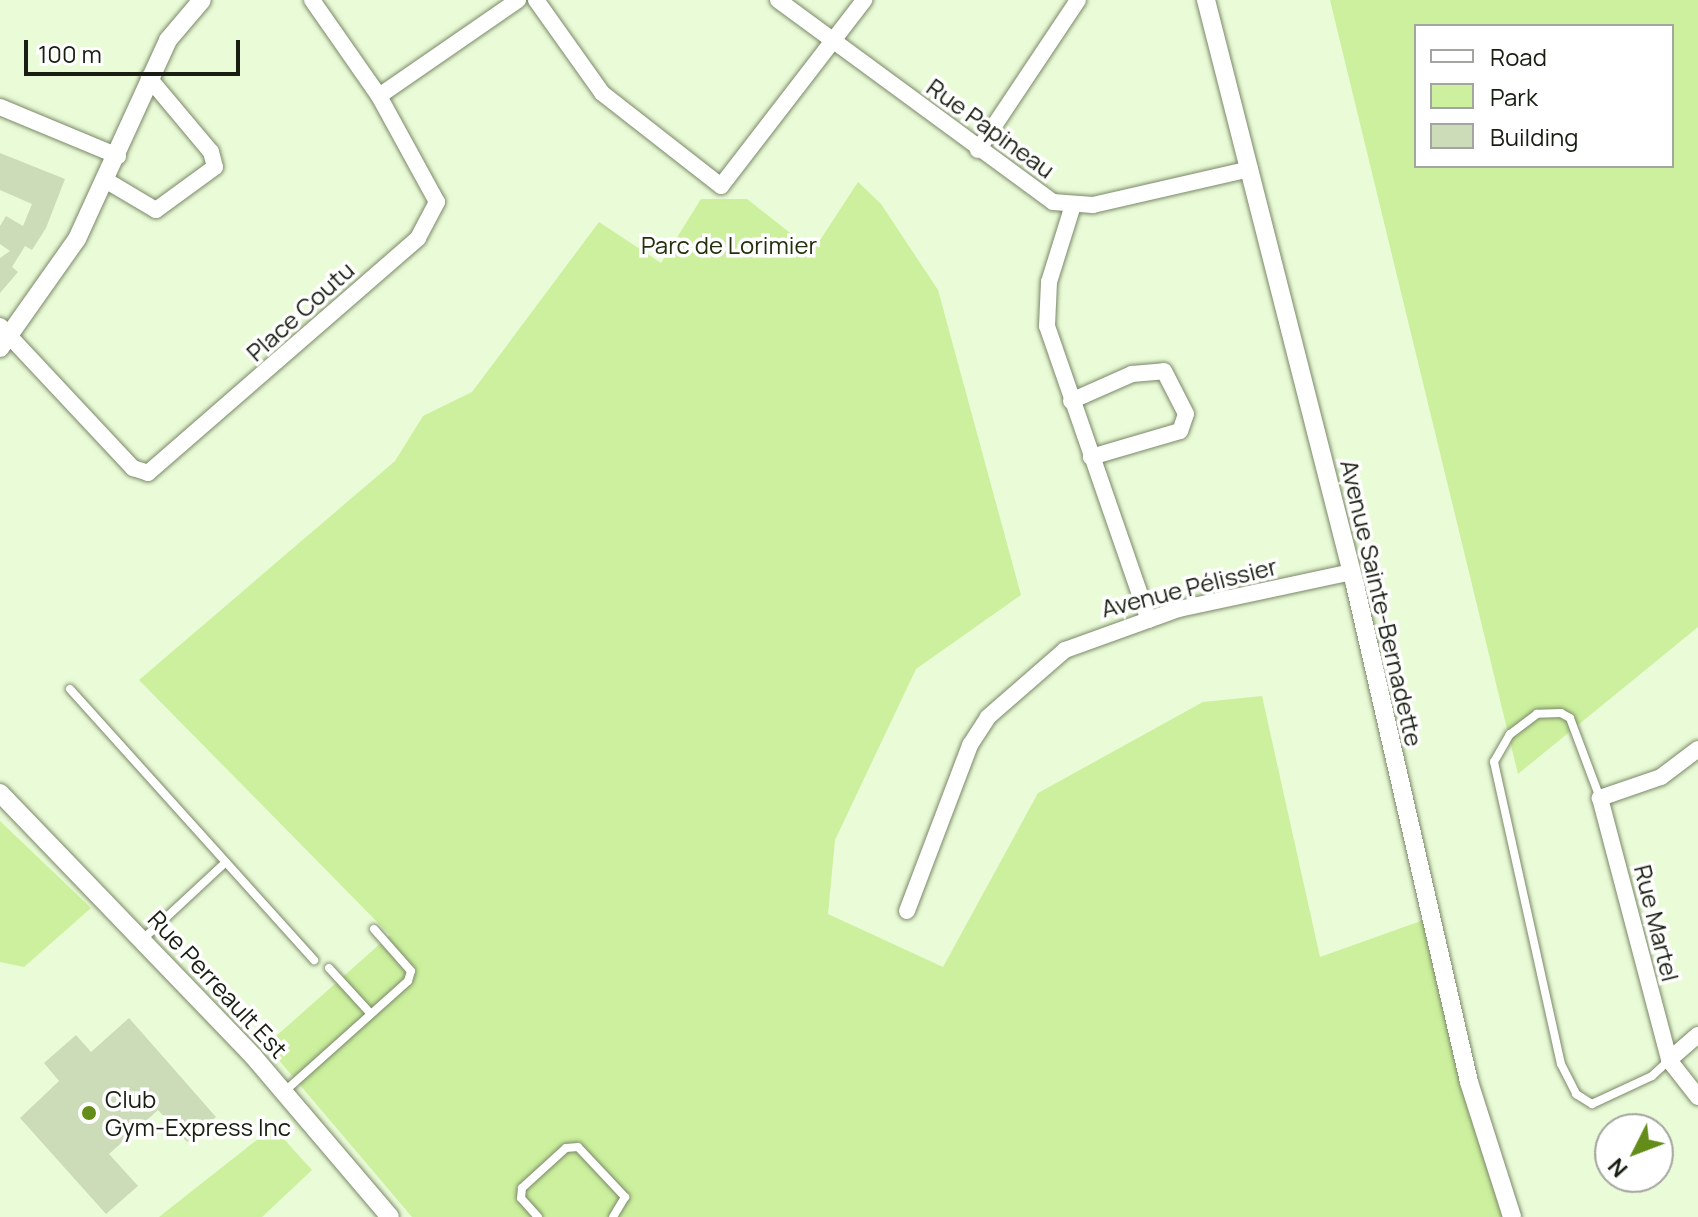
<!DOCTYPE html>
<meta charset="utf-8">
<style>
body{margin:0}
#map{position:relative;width:1698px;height:1217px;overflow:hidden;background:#eafbd7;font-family:Manrope,sans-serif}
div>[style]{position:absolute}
.green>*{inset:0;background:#ccf09d}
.building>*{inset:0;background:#ccdcb9}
.roads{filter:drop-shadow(0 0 2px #7a8868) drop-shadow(0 0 2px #7a8868)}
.service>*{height:8px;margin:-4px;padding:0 4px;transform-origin:4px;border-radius:4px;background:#fff}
.minor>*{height:16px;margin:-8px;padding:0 8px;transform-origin:8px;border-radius:8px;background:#fff}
.tertiary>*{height:18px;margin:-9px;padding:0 9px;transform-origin:9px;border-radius:9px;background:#fff}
.dots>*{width:22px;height:22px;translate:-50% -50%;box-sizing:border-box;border:4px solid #fff;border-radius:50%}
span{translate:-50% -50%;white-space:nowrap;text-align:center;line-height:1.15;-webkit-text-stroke:7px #fff;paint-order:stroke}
.street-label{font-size:24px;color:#181e11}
.park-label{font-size:24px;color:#22300b}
.poi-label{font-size:24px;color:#181e11}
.left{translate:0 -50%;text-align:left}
.legend{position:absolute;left:1414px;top:24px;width:260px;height:144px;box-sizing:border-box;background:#fff;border:2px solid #a3a5a0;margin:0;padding:10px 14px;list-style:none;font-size:24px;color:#181e11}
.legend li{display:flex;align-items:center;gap:16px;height:40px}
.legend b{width:40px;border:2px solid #a3a5a0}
.north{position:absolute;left:1594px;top:1113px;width:80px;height:80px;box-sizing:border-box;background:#fff;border:2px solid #a3a5a0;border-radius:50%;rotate:228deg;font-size:22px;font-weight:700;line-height:32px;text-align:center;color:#181e11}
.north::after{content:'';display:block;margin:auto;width:28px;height:36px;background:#648c18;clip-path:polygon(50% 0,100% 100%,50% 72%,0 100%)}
.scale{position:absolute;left:24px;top:40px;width:216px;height:36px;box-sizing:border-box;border:4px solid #181e11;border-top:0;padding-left:10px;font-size:24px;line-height:28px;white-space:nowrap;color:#181e11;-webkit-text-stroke:6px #fff;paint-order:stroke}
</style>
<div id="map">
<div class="green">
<div style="clip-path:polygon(evenodd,1330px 0,1698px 0,1698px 627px,1518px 774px,1330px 0,1416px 26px,1672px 26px,1672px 166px,1416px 166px,1416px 26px)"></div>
<div style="clip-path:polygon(858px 182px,881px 204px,938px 290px,1021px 595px,916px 669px,835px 840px,828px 914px,943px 967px,1038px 793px,1203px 702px,1262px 696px,1320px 957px,1432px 917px,1512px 1217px,412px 1217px,266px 1045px,390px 935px,139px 680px,395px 461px,423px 416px,472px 392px,599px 222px,661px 263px,701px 199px,747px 199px,813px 251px)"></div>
<div style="clip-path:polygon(0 821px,91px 908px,24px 967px,0 962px)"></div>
<div style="clip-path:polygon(273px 1127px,312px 1170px,262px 1217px,159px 1217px)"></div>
</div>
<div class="building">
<div style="clip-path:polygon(0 153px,65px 179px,46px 228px,32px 250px,25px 246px,12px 267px,18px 272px,0 293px,0 258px,10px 251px,0 244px,0 226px,6px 216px,23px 226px,32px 204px,0 190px)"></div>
<div style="clip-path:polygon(129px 1018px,216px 1117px,187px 1142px,158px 1110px,109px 1154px,138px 1186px,106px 1214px,20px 1118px,59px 1081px,44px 1063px,76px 1035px,91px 1052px)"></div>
</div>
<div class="roads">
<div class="service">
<div style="left:70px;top:689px;width:365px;rotate:48deg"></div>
<div style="left:1600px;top:798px;width:85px;rotate:-110.6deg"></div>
<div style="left:1570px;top:718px;width:10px;rotate:-151deg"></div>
<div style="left:1561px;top:713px;width:24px;rotate:178deg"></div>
<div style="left:1537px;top:714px;width:34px;rotate:143deg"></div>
<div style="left:1510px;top:734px;width:32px;rotate:120deg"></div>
<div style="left:1494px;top:762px;width:309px;rotate:77.5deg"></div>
<div style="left:1561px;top:1064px;width:34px;rotate:63deg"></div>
<div style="left:1576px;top:1094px;width:19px;rotate:32deg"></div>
<div style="left:1592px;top:1104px;width:66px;rotate:-25deg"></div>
<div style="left:1652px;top:1076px;width:23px;rotate:-43deg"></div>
<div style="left:143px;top:939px;width:113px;rotate:-42.9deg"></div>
<div style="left:329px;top:968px;width:62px;rotate:47.6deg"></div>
<div style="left:285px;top:1091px;width:165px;rotate:-41.8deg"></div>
<div style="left:408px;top:981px;width:10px;rotate:-73deg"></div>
<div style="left:411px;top:971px;width:56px;rotate:-131.4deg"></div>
<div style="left:538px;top:1217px;width:25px;rotate:-132deg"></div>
<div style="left:521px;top:1198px;width:10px;rotate:-84deg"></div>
<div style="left:522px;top:1188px;width:59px;rotate:-42.3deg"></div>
<div style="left:566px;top:1148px;width:12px;rotate:-5deg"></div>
<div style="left:578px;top:1147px;width:69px;rotate:46.8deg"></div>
<div style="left:625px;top:1197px;width:23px;rotate:121deg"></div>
</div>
<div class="minor">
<div style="left:536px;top:0;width:114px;rotate:54.6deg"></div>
<div style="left:602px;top:93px;width:151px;rotate:38deg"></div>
<div style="left:721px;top:186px;width:235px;rotate:-52.4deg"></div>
<div style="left:778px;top:0;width:341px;rotate:36.3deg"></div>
<div style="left:1053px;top:202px;width:40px;rotate:4.3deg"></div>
<div style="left:1093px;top:205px;width:161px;rotate:-12.9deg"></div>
<div style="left:379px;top:96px;width:169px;rotate:-34.6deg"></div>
<div style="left:0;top:107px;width:128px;rotate:22.6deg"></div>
<div style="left:978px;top:150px;width:180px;rotate:-56.3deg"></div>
<div style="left:107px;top:181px;width:57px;rotate:30.6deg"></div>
<div style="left:156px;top:210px;width:73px;rotate:-36.1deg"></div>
<div style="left:215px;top:167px;width:16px;rotate:-105deg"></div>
<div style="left:211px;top:152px;width:97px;rotate:-130deg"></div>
<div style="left:1073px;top:205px;width:81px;rotate:107.3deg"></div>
<div style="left:1049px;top:282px;width:44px;rotate:92.6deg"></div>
<div style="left:1047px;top:326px;width:311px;rotate:70.9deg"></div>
<div style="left:0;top:326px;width:195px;rotate:46.9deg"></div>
<div style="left:133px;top:468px;width:16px;rotate:18deg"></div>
<div style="left:148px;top:473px;width:358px;rotate:-41deg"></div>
<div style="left:418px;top:238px;width:41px;rotate:-62.2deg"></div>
<div style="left:437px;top:202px;width:121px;rotate:-118.7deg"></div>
<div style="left:379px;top:96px;width:117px;rotate:-124.9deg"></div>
<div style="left:1071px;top:401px;width:67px;rotate:-23.9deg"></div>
<div style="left:1132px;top:374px;width:32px;rotate:-5deg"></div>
<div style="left:1164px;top:371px;width:48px;rotate:62.9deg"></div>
<div style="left:1186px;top:414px;width:18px;rotate:109deg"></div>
<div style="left:1180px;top:431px;width:93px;rotate:163.7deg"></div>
<div style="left:1698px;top:749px;width:46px;rotate:142.9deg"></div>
<div style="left:1661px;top:777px;width:65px;rotate:161deg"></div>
<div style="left:1600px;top:798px;width:271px;rotate:75.2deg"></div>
<div style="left:1669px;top:1060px;width:47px;rotate:51.9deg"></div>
<div style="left:907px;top:911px;width:178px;rotate:-69.2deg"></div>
<div style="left:970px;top:745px;width:33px;rotate:-57deg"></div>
<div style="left:988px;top:717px;width:102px;rotate:-41deg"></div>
<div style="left:1065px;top:650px;width:121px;rotate:-19.8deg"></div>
<div style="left:1179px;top:609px;width:176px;rotate:-12.1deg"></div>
<div style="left:1669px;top:1060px;width:38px;rotate:-41deg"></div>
</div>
<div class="tertiary">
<div style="left:1206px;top:0;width:604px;rotate:75.71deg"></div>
<div style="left:1355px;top:585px;width:510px;rotate:77.08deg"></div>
<div style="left:1469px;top:1082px;width:142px;rotate:72.3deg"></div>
<div style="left:0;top:348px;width:133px;rotate:-54.8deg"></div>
<div style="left:77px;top:239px;width:219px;rotate:-65.4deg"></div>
<div style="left:168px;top:40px;width:52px;rotate:-49.6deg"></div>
<div style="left:0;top:793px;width:365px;rotate:46.1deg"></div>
<div style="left:253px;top:1056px;width:211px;rotate:49.6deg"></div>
</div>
</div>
<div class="dots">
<div style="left:89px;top:1113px;background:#648c18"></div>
</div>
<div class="street-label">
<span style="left:991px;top:128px;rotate:36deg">Rue Papineau</span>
<span style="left:300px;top:311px;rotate:-42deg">Place Coutu</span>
<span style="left:1189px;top:587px;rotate:-14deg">Avenue Pélissier</span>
<span style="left:1382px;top:603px;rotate:77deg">Avenue Sainte-Bernadette</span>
<span style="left:1657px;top:923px;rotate:76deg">Rue Martel</span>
<span style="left:218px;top:984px;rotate:47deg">Rue Perreault Est</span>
</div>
<div class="park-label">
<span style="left:729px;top:245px">Parc de Lorimier</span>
</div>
<div class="poi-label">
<span class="left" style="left:105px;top:1113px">Club<br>Gym-Express Inc</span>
</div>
<ul class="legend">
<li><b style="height:10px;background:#fff"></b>Road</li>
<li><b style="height:22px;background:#ccf09d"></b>Park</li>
<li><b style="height:22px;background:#ccdcb9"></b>Building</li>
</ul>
<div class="north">N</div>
<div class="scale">100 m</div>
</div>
